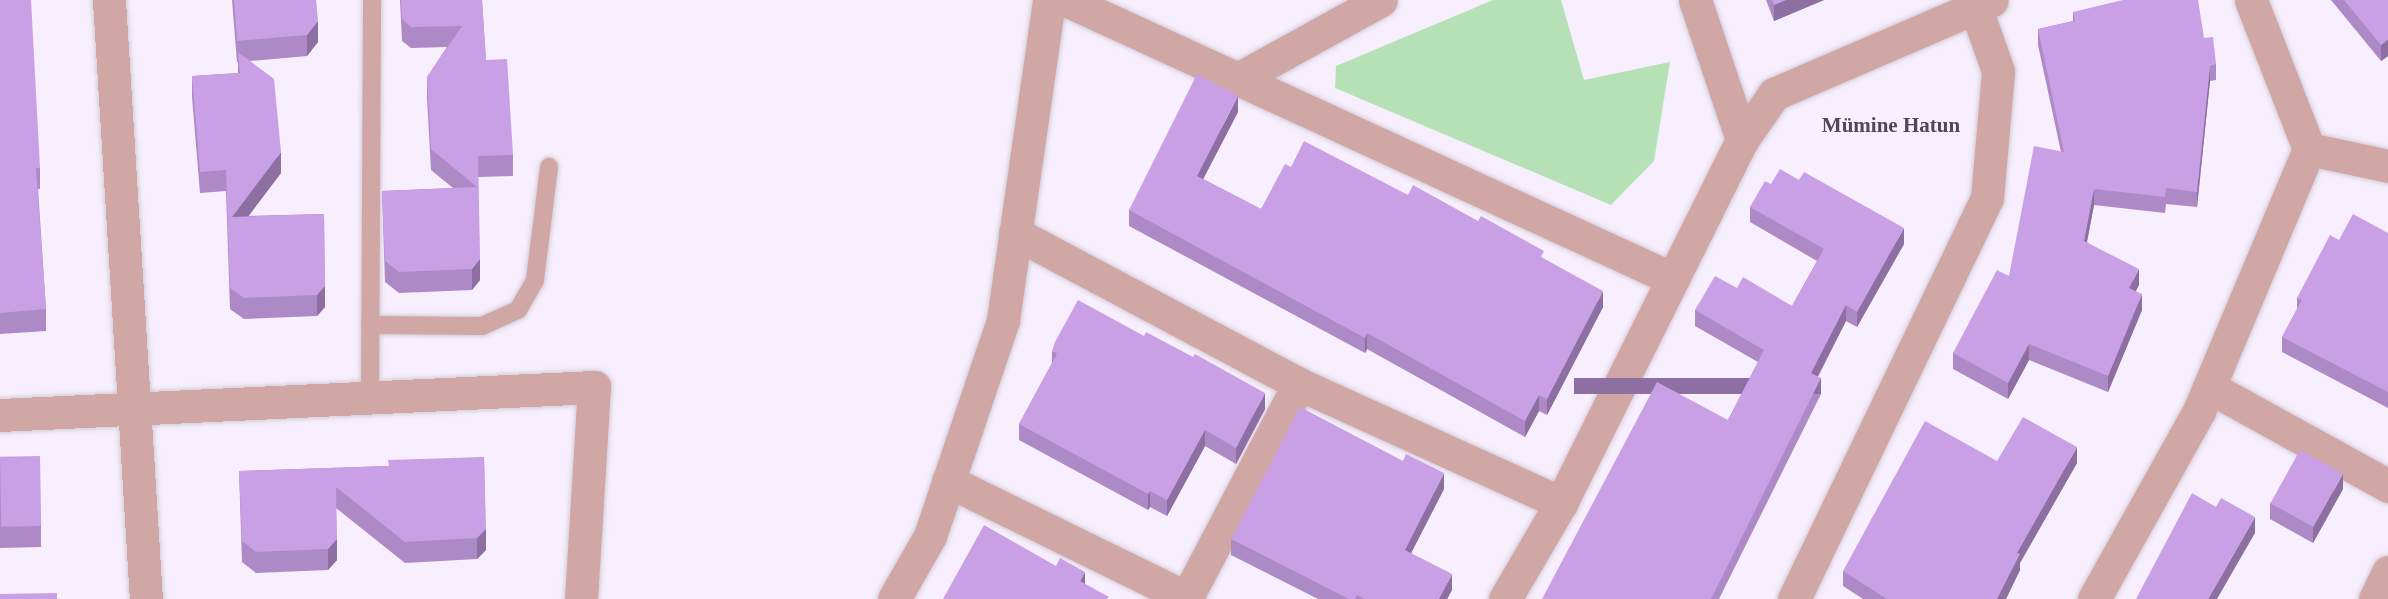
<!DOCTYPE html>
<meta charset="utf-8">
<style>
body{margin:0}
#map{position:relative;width:2388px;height:599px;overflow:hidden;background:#f7effd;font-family:Georgia,serif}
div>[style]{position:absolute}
.green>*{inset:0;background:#b6e1b6}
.roads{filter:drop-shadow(0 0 2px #d4ccd9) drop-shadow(0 0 2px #d4ccd9)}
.lane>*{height:18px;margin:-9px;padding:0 9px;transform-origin:9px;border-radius:9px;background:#d0a7a4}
.street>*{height:33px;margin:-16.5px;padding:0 16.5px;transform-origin:16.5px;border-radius:16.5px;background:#d0a7a4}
.wall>*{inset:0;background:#ad89c6}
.shaded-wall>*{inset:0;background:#8d6fa1;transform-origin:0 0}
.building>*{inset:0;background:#c99fe6;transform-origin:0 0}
span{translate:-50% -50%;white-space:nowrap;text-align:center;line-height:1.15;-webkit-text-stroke:5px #f7effd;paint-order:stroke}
.district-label{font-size:21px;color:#52465a;font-weight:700}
</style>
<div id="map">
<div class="green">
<div style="clip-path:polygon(1493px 0,1561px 0,1584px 80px,1670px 62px,1654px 161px,1611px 205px,1335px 88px,1336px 66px)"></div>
</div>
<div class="roads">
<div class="lane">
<div style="left:370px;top:325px;width:112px;rotate:0.5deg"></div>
<div style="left:482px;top:326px;width:39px;rotate:-24deg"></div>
<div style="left:518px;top:310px;width:34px;rotate:-60deg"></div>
<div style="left:535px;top:280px;width:114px;rotate:-82.9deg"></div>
<div style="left:370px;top:396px;width:396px;rotate:-89.7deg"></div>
</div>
<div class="street">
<div style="left:109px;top:0;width:600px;rotate:86.47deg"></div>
<div style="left:1066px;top:0;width:668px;rotate:24.69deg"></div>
<div style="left:1695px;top:0;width:148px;rotate:71.4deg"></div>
<div style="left:1238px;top:79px;width:163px;rotate:-28.9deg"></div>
<div style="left:2309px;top:149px;width:81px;rotate:12.1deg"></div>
<div style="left:1015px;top:233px;width:322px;rotate:28deg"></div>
<div style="left:1299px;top:384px;width:288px;rotate:24.4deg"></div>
<div style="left:2209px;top:387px;width:205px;rotate:28.9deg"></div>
<div style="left:0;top:415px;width:595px;rotate:-2.7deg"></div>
<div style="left:594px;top:387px;width:212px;rotate:93.5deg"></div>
<div style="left:948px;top:481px;width:268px;rotate:26.1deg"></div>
<div style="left:894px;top:599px;width:73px;rotate:-60.3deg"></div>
<div style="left:930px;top:536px;width:228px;rotate:-71.3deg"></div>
<div style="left:1003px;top:320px;width:323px;rotate:-81.8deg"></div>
<div style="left:1186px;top:599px;width:243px;rotate:-62.3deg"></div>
<div style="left:1505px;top:599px;width:111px;rotate:-59.7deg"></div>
<div style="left:1561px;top:503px;width:406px;rotate:-63.5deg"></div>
<div style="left:1742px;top:140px;width:56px;rotate:-55.2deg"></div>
<div style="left:1774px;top:94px;width:237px;rotate:-23.3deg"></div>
<div style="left:1794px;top:599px;width:445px;rotate:-64.3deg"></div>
<div style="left:1987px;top:198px;width:127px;rotate:-85deg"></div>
<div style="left:1998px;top:71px;width:75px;rotate:-109.4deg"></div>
<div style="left:2094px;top:599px;width:215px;rotate:-60.8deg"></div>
<div style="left:2199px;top:411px;width:284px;rotate:-67.2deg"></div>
<div style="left:2309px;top:149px;width:160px;rotate:-111.3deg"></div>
<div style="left:2375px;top:599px;width:30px;rotate:-64deg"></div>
</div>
</div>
<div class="wall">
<div style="clip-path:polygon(0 0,40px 168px,40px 189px,38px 189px,46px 309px,46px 331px,0 334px)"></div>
<div style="clip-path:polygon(232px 0,316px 0,318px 42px,307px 56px,250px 61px,281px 173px,248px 216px,324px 214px,325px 307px,317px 316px,244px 319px,230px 309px,226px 191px,200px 193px,192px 97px,192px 76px,238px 73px,238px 62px,237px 62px)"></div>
<div style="clip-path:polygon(400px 0,482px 0,486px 60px,513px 155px,513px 176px,478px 177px,480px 280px,472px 290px,399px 293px,385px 282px,382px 191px,453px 188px,431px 170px,427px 98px,427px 77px,447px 47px,411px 48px,402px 41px)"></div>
<div style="clip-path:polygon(1766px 0,1824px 0,1774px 21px)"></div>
<div style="clip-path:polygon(2331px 0,2388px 0,2388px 56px,2381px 61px)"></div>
<div style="clip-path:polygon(2073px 12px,2204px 38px,2216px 64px,2216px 80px,2210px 81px,2197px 207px,2166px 204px,2165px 213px,2094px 205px,2087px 242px,2139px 285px,2136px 291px,2142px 310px,2108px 392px,2029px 360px,2008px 399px,1953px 369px,1953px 353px,2009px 276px,2061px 152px,2038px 45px,2038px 29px,2073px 21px)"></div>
<div style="clip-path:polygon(1238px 112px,1203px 179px,1261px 209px,1291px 167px,1408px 195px,1544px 259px,1603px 307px,1547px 415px,1539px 411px,1525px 437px,1367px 349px,1365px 353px,1129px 226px,1129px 210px)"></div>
<div style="clip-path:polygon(1771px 184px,1904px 244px,1857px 327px,1846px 321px,1818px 377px,1821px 394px,1719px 599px,1542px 599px,1728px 420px,1758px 362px,1695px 326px,1695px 310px,1737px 288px,1792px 306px,1817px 261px,1750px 222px,1750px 207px)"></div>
<div style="clip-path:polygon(2388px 233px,2388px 408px,2282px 352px,2282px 337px,2297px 309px,2297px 298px,2339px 240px)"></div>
<div style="clip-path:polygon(1052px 351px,1265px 409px,1236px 464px,1205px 446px,1167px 516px,1150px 507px,1148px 510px,1019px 440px,1019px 424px,1052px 363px)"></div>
<div style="clip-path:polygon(0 457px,41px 526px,41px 547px,0 548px)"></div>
<div style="clip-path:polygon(484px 457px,486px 550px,477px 559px,405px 563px,336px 508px,337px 560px,328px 570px,256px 573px,242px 562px,239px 471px,388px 466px)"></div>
<div style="clip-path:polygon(1997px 461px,2077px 463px,2020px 563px,2020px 570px,2006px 599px,1863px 599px,1843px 586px,1843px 571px)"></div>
<div style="clip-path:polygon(1444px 489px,1411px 553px,1452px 590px,1447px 599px,1318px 599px,1231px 555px,1231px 539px)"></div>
<div style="clip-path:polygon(2343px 489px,2313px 543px,2270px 519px,2270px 503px)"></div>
</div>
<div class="shaded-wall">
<div style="clip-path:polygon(1786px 0,1824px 0,1774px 21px,1774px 5px)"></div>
<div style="clip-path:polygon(318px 21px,318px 42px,307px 56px,307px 35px)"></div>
<div style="clip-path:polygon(2388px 40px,2388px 56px,2381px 61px,2381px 45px)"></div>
<div style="clip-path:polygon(2210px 66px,2210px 81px,2197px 207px,2197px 192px)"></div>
<div style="clip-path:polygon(1238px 96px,1238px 112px,1197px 191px,1197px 176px)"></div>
<div style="clip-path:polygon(281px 152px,281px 173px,232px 238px,232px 217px)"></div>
<div style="clip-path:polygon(2094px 189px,2094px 205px,2084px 257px,2084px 241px)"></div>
<div style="clip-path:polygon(1904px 228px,1904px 244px,1857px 327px,1857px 312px)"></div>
<div style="clip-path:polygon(480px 259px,480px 280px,472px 290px,472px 269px)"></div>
<div style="clip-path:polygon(2139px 269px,2139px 285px,2129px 303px,2129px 288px)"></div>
<div style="clip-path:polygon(325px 286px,325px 307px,317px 316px,317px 295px)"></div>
<div style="clip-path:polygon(1603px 291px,1603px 307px,1547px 415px,1547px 399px)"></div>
<div style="clip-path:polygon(2142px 294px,2142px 310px,2108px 392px,2108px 376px)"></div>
<div style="clip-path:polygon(1846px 305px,1846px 321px,1811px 389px,1811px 373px)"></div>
<div style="clip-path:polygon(1367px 333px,1367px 349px,1365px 353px,1365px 338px)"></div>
<div style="clip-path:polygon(2029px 344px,2029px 360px,2008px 399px,2008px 383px)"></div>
<div style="left:1821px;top:378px;width:16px;height:247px;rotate:90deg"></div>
<div style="clip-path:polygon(1265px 393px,1265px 409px,1236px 464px,1236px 448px)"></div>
<div style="clip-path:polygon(1539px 395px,1539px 411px,1525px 437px,1525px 421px)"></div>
<div style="clip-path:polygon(1205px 430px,1205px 446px,1167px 516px,1167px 500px)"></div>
<div style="clip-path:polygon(2077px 447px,2077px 463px,2020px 563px,2020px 570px,2006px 599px,1997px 599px,2017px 553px)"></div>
<div style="clip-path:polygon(1444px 473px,1444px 489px,1405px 565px,1405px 550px)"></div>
<div style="clip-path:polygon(2343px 474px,2343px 489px,2313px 543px,2313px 527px)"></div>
<div style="clip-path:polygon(1150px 491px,1150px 507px,1148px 510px,1148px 494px)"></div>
<div style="clip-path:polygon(2255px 517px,2255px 533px,2217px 599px,2208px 599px)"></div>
<div style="clip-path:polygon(486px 529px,486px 550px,477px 559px,477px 538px)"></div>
<div style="clip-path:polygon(337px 539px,337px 560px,328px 570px,328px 549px)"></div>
<div style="clip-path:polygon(1085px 572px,1085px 587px,1080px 581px)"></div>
<div style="clip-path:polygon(1452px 574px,1452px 590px,1447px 599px,1439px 599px)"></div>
</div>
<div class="building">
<div style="clip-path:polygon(0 0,31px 0,40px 168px,36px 168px,46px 309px,0 313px)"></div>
<div style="clip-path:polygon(234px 0,316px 0,318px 21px,307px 35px,237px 41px)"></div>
<div style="clip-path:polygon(401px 0,482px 0,486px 60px,507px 59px,513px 155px,478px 156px,480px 259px,472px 269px,399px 272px,385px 261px,382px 191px,477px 187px,431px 149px,427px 77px,462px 26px,411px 27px,402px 19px)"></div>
<div style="clip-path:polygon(1772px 0,1786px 0,1774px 5px)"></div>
<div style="clip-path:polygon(2123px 0,2198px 0,2204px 38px,2213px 37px,2216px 64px,2210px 66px,2197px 192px,2166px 188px,2165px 197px,2094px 189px,2084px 241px,2139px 269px,2129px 288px,2142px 294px,2108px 376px,2029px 344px,2008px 383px,1953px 353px,1997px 270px,2009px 276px,2034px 146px,2064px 152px,2038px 29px,2075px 21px,2073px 12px)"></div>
<div style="clip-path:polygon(2344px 0,2388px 0,2388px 40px,2381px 45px)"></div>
<div style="clip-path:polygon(238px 52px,274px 79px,281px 152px,232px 217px,324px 214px,325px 286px,317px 295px,244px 298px,230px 288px,226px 170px,200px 172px,192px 76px,240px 73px)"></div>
<div style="clip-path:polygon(1197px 74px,1238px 96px,1197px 176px,1261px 209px,1285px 164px,1291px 167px,1304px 141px,1408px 195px,1413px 185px,1478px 221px,1481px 216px,1544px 251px,1541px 257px,1603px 291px,1547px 399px,1539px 395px,1525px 421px,1367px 333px,1365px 338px,1129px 210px)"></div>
<div style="clip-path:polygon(1780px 169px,1799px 180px,1804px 172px,1904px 228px,1857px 312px,1846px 305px,1811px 373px,1821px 378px,1711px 599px,1542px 599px,1657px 382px,1728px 420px,1764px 350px,1695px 310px,1715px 276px,1737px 288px,1743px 277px,1792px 306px,1824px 249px,1750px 207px,1765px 181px,1771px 184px)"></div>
<div style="clip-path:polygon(2353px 214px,2388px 233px,2388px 392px,2282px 337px,2302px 300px,2297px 298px,2330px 235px,2339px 240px)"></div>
<div style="clip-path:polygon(1078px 300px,1144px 336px,1146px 332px,1193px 357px,1195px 354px,1265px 393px,1236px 448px,1205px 430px,1167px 500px,1150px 491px,1148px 494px,1019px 424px,1057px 354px,1052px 351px,1055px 342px)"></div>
<div style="clip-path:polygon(1300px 407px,1403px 461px,1406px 454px,1444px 473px,1405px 550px,1452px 574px,1439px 599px,1365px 599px,1357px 595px,1355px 599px,1349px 599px,1231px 539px)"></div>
<div style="clip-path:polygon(2023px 417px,2077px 447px,2017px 553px,2020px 554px,1997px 599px,1887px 599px,1843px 571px,1925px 421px,1997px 461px)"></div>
<div style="left:2300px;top:450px;width:49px;height:61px;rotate:29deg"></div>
<div style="left:40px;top:456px;width:70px;height:40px;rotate:89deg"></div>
<div style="clip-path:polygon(484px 457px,486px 529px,477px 538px,405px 542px,336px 487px,337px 539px,328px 549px,256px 552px,242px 541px,239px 471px,389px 466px,388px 460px)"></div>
<div style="clip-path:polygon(2192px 493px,2216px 507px,2221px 498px,2255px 517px,2208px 599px,2136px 599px)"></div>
<div style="clip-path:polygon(984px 525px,1056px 566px,1060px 558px,1085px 572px,1080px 581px,1109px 597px,1107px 599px,943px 599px)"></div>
<div style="clip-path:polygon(57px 593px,57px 599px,0 599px,0 594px)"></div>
</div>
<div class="district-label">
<span style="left:1891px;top:125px">Mümine Hatun</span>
</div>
</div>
